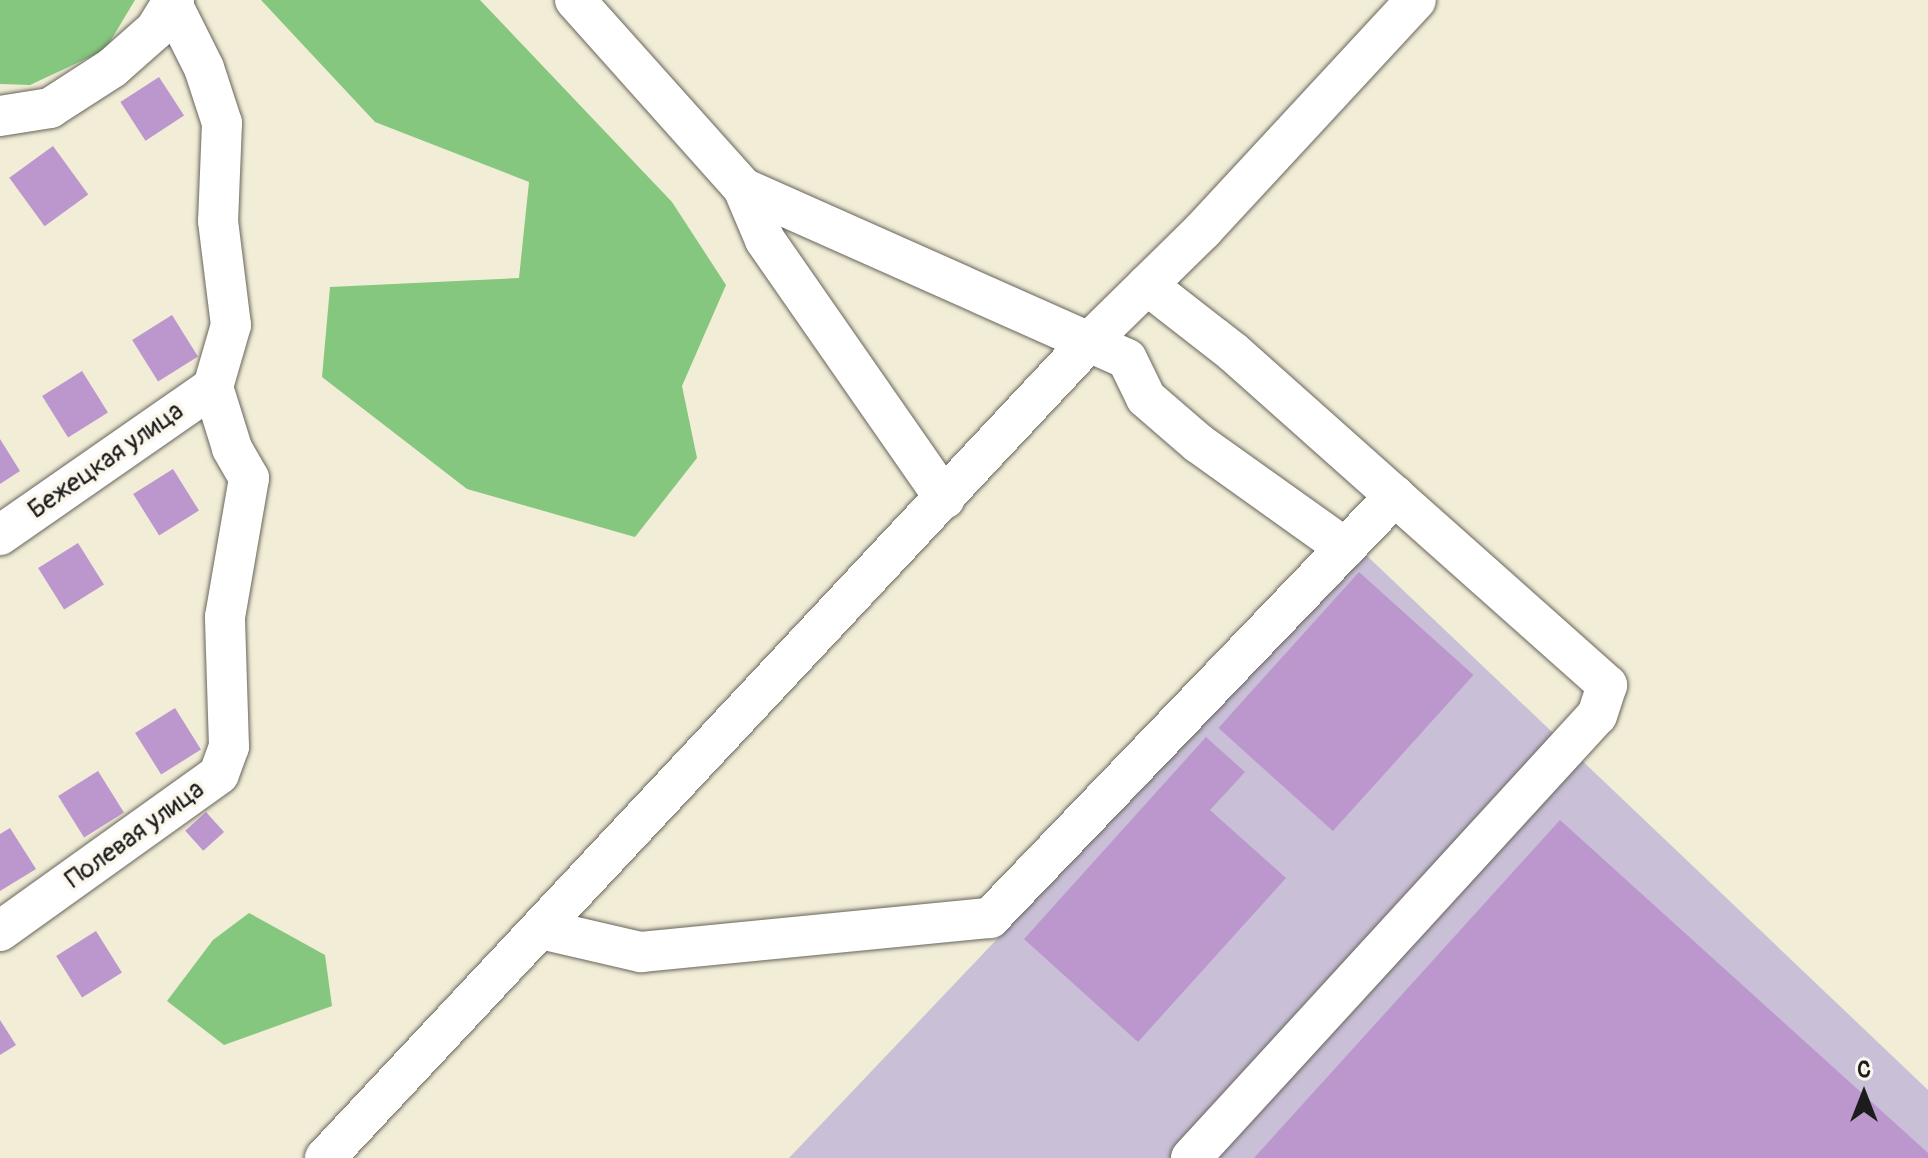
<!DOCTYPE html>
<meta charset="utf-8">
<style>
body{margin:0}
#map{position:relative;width:1928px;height:1158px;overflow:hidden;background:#f2edd6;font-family:Pangolin,sans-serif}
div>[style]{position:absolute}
.industrial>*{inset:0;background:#c9bfd7}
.green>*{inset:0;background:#85c77f}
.building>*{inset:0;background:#bb97ce;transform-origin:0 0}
.roads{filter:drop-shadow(0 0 2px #67655d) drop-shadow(0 0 2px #67655d)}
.minor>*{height:40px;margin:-20px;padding:0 20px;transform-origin:20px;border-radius:20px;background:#fff}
span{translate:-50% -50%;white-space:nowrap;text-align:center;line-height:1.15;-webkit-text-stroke:7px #fbf7ec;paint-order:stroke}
.street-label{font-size:26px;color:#1c1c1c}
.north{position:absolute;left:1824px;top:1054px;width:80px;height:80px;-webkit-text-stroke:6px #fbf7ec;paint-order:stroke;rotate:0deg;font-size:22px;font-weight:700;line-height:32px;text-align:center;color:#1c1c1c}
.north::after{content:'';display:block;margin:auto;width:28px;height:36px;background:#1c1c1c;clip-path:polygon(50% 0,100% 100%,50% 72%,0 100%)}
</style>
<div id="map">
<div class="industrial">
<div style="clip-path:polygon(1364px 553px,1928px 1090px,1928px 1158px,789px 1158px)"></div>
</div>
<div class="green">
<div style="clip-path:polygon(0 0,135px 0,105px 50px,30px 85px,0 84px)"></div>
<div style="clip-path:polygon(261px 0,480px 0,672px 202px,726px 285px,682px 386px,697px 458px,635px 537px,467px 489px,322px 377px,330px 287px,519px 278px,529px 182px,375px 122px)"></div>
<div style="clip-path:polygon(249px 913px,325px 955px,332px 1006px,224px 1045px,167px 1001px,213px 940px)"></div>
</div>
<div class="building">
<div style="left:159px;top:77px;width:46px;height:46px;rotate:57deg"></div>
<div style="left:53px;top:146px;width:60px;height:54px;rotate:54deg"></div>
<div style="left:172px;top:315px;width:49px;height:47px;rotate:58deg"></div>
<div style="left:82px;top:371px;width:49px;height:47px;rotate:58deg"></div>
<div style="clip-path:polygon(0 439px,20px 471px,0 484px)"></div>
<div style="left:173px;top:469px;width:49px;height:47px;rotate:58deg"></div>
<div style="left:78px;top:543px;width:49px;height:47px;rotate:58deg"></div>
<div style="left:1359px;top:572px;width:154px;height:210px;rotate:42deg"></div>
<div style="left:175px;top:708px;width:49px;height:47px;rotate:58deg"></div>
<div style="clip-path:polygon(1206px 737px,1245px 772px,1210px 810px,1286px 878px,1138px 1042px,1024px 939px)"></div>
<div style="left:98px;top:771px;width:49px;height:47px;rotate:58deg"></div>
<div style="left:206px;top:812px;width:27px;height:28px;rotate:48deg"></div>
<div style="clip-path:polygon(1560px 820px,1928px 1153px,1928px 1158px,1254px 1158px)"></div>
<div style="clip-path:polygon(10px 828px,36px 869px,0 891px,0 834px)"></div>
<div style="left:96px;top:931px;width:49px;height:47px;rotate:58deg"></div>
<div style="clip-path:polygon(0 1020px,16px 1045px,0 1055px)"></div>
</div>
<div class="roads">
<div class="minor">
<div style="left:575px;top:0;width:252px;rotate:48.2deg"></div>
<div style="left:743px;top:188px;width:56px;rotate:67.1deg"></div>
<div style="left:765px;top:240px;width:315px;rotate:55.2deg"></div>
<div style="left:173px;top:6px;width:69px;rotate:63.4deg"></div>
<div style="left:204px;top:68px;width:58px;rotate:71.9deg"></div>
<div style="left:222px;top:123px;width:98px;rotate:92.3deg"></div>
<div style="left:218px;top:221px;width:105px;rotate:82.9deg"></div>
<div style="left:231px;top:325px;width:65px;rotate:106.2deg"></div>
<div style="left:0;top:116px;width:51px;rotate:-9.1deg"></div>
<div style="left:50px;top:108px;width:74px;rotate:-32.8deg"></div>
<div style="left:112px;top:68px;width:57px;rotate:-41.5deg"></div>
<div style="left:155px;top:30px;width:36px;rotate:-58deg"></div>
<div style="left:743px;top:188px;width:420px;rotate:24deg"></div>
<div style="left:1127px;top:359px;width:43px;rotate:64deg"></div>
<div style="left:1146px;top:398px;width:69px;rotate:40.9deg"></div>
<div style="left:1198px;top:443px;width:181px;rotate:35.5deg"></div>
<div style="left:1147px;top:285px;width:109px;rotate:37.9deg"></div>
<div style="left:1233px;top:352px;width:501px;rotate:41.68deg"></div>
<div style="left:1607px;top:685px;width:32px;rotate:108deg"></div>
<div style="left:1597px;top:715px;width:601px;rotate:132.5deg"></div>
<div style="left:0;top:535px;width:259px;rotate:-34.8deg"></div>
<div style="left:541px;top:929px;width:103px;rotate:13deg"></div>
<div style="left:641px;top:952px;width:351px;rotate:-5.6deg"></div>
<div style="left:990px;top:918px;width:585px;rotate:-46.18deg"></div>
<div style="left:0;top:931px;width:269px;rotate:-35.6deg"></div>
<div style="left:219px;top:774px;width:29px;rotate:-70deg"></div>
<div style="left:229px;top:747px;width:130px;rotate:-91.8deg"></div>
<div style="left:225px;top:617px;width:141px;rotate:-80.2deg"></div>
<div style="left:249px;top:478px;width:34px;rotate:-120deg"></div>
<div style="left:232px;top:448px;width:64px;rotate:-107.3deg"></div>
<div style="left:325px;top:1158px;width:1114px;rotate:-46.89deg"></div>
<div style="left:1086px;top:345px;width:164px;rotate:-44.5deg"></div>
<div style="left:1203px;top:230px;width:313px;rotate:-47.2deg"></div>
</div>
</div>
<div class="street-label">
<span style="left:106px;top:461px;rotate:-35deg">Бежецкая улица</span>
<span style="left:135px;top:835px;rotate:-36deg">Полевая улица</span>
</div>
<div class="north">С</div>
</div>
